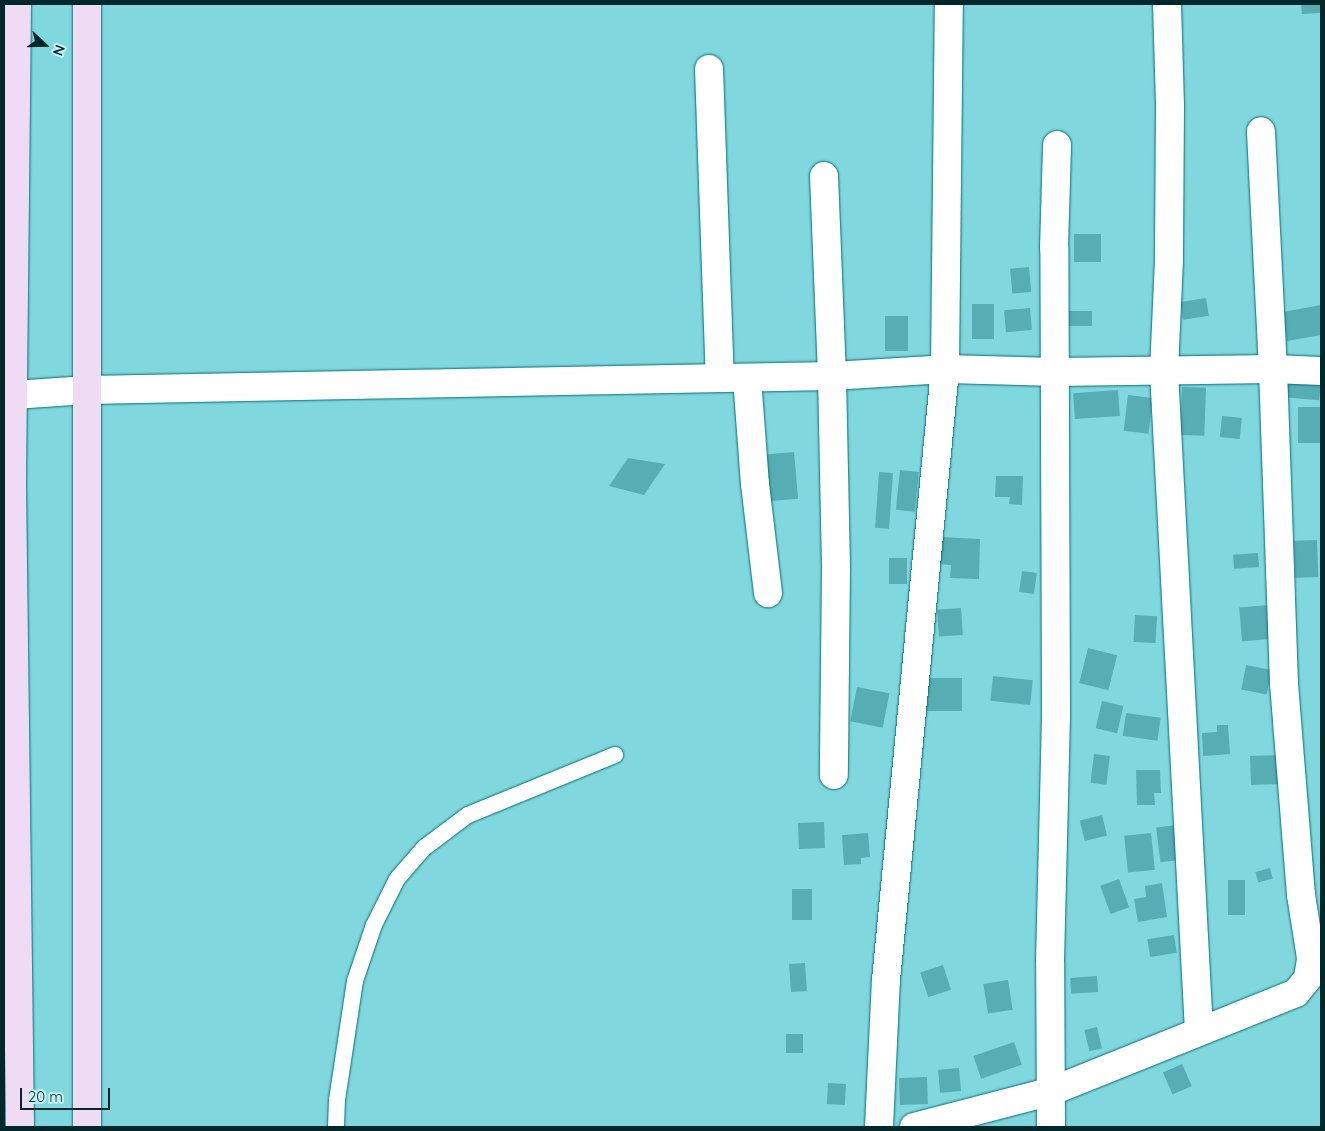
<!DOCTYPE html>
<style>
body{margin:0}
#map{position:relative;width:1325px;height:1131px;overflow:hidden;background:#80d8de;font-family:Quicksand,sans-serif}
div>[style]{position:absolute}
.building>*{inset:0;background:#56aeb4;transform-origin:0 0}
.roads{filter:drop-shadow(0 0 1px #007076) drop-shadow(0 0 1px #007076)}
.lane>*{height:16px;margin:-8px;padding:0 8px;transform-origin:8px;border-radius:8px;background:#fff}
.street>*{height:28px;margin:-14px;padding:0 14px;transform-origin:14px;border-radius:14px;background:#fff}
.secondary>*{height:28px;margin:-14px;padding:0 14px;transform-origin:14px;border-radius:14px;background:#f0dbf4}
span{translate:-50% -50%;white-space:nowrap;text-align:center;line-height:1.15;-webkit-text-stroke:4px #c8f1f3;paint-order:stroke}
.frame{position:absolute;inset:0;border:5px solid #002729;pointer-events:none}
.north{position:absolute;left:20px;top:20px;width:50px;height:50px;-webkit-text-stroke:4px #c8f1f3;paint-order:stroke;rotate:111deg;font-size:14px;font-weight:700;line-height:20px;text-align:center;color:#002729}
.north::after{content:'';display:block;margin:auto;width:18px;height:22px;background:#002729;clip-path:polygon(50% 0,100% 100%,50% 72%,0 100%)}
.scale{position:absolute;left:20px;top:1088px;width:90px;height:22px;box-sizing:border-box;border:2px solid #002729;border-top:0;padding-left:6px;font-size:15px;line-height:18px;white-space:nowrap;color:#002729;-webkit-text-stroke:4px #c8f1f3;paint-order:stroke}
</style>
<div id="map">
<div class="building">
<div style="clip-path:polygon(1301px 4px,1321px 4px,1321px 13px,1302px 14px)"></div>
<div style="left:1074px;top:234px;width:27px;height:28px"></div>
<div style="left:1029px;top:267px;width:25px;height:19px;rotate:85deg"></div>
<div style="left:1206px;top:298px;width:18px;height:26px;rotate:81deg"></div>
<div style="left:972px;top:304px;width:22px;height:35px"></div>
<div style="clip-path:polygon(1321px 305px,1321px 335px,1287px 341px,1283px 312px)"></div>
<div style="left:1030px;top:308px;width:22px;height:26px;rotate:85deg"></div>
<div style="left:1067px;top:311px;width:25px;height:15px"></div>
<div style="left:885px;top:316px;width:23px;height:35px"></div>
<div style="left:1284px;top:379px;width:37px;height:18px;rotate:5deg"></div>
<div style="left:1182px;top:387px;width:24px;height:48px;rotate:2deg"></div>
<div style="left:1118px;top:390px;width:26px;height:45px;rotate:86deg"></div>
<div style="left:1128px;top:395px;width:25px;height:36px;rotate:7deg"></div>
<div style="left:1298px;top:407px;width:22px;height:36px"></div>
<div style="left:1222px;top:416px;width:20px;height:21px;rotate:6deg"></div>
<div style="left:794px;top:452px;width:47px;height:35px;rotate:85deg"></div>
<div style="clip-path:polygon(628px 458px,665px 464px,644px 495px,609px 486px)"></div>
<div style="left:900px;top:470px;width:19px;height:40px;rotate:6deg"></div>
<div style="left:879px;top:472px;width:14px;height:56px;rotate:4deg"></div>
<div style="clip-path:polygon(996px 476px,1023px 476px,1022px 505px,1009px 504px,1010px 497px,995px 497px)"></div>
<div style="clip-path:polygon(939px 537px,980px 539px,979px 579px,950px 578px,951px 565px,938px 564px)"></div>
<div style="left:1317px;top:540px;width:37px;height:23px;rotate:88deg"></div>
<div style="left:1258px;top:553px;width:14px;height:25px;rotate:86deg"></div>
<div style="left:889px;top:558px;width:18px;height:26px"></div>
<div style="left:1022px;top:571px;width:15px;height:21px;rotate:8deg"></div>
<div style="left:1269px;top:605px;width:34px;height:30px;rotate:85deg"></div>
<div style="left:961px;top:608px;width:27px;height:24px;rotate:86deg"></div>
<div style="left:1135px;top:615px;width:22px;height:27px;rotate:3deg"></div>
<div style="left:1088px;top:648px;width:30px;height:36px;rotate:14deg"></div>
<div style="left:1246px;top:665px;width:26px;height:25px;rotate:11deg"></div>
<div style="left:993px;top:676px;width:40px;height:25px;rotate:6deg"></div>
<div style="left:924px;top:678px;width:38px;height:33px"></div>
<div style="left:857px;top:687px;width:33px;height:35px;rotate:11deg"></div>
<div style="left:1102px;top:701px;width:22px;height:28px;rotate:13deg"></div>
<div style="left:1126px;top:713px;width:35px;height:23px;rotate:8deg"></div>
<div style="clip-path:polygon(1217px 725px,1228px 725px,1230px 754px,1203px 756px,1202px 733px,1217px 732px)"></div>
<div style="left:1094px;top:754px;width:16px;height:29px;rotate:7deg"></div>
<div style="left:1281px;top:755px;width:29px;height:31px;rotate:88deg"></div>
<div style="clip-path:polygon(1136px 770px,1160px 770px,1161px 793px,1154px 793px,1155px 805px,1137px 805px)"></div>
<div style="left:1102px;top:815px;width:21px;height:23px;rotate:76deg"></div>
<div style="left:824px;top:822px;width:26px;height:26px;rotate:88deg"></div>
<div style="left:1176px;top:825px;width:35px;height:20px;rotate:83deg"></div>
<div style="clip-path:polygon(868px 833px,870px 857px,861px 858px,861px 864px,844px 865px,842px 835px)"></div>
<div style="left:1151px;top:833px;width:37px;height:27px;rotate:84deg"></div>
<div style="left:1270px;top:868px;width:11px;height:15px;rotate:75deg"></div>
<div style="left:1119px;top:879px;width:30px;height:20px;rotate:70deg"></div>
<div style="left:1228px;top:880px;width:17px;height:35px"></div>
<div style="clip-path:polygon(1162px 883px,1167px 917px,1138px 922px,1134px 899px,1146px 897px,1145px 886px)"></div>
<div style="left:792px;top:889px;width:20px;height:31px"></div>
<div style="left:1174px;top:935px;width:18px;height:27px;rotate:81deg"></div>
<div style="left:805px;top:963px;width:28px;height:16px;rotate:86deg"></div>
<div style="left:943px;top:965px;width:26px;height:24px;rotate:72deg"></div>
<div style="left:1097px;top:976px;width:16px;height:27px;rotate:86deg"></div>
<div style="left:1008px;top:980px;width:30px;height:25px;rotate:81deg"></div>
<div style="left:1097px;top:1027px;width:22px;height:13px;rotate:77deg"></div>
<div style="left:786px;top:1034px;width:17px;height:19px"></div>
<div style="left:1014px;top:1042px;width:24px;height:43px;rotate:71deg"></div>
<div style="left:1182px;top:1064px;width:24px;height:21px;rotate:66deg"></div>
<div style="left:959px;top:1068px;width:23px;height:21px;rotate:85deg"></div>
<div style="left:927px;top:1077px;width:27px;height:28px;rotate:88deg"></div>
<div style="left:828px;top:1083px;width:18px;height:21px;rotate:3deg"></div>
</div>
<div class="roads">
<div class="lane">
<div style="left:336px;top:1127px;width:27px;rotate:-88deg"></div>
<div style="left:337px;top:1100px;width:120px;rotate:-81.4deg"></div>
<div style="left:355px;top:981px;width:59px;rotate:-71.3deg"></div>
<div style="left:374px;top:925px;width:51px;rotate:-63.4deg"></div>
<div style="left:397px;top:879px;width:41px;rotate:-48.9deg"></div>
<div style="left:424px;top:848px;width:55px;rotate:-36.9deg"></div>
<div style="left:468px;top:815px;width:159px;rotate:-22.2deg"></div>
</div>
<div class="street">
<div style="left:1167px;top:4px;width:102px;rotate:88.3deg"></div>
<div style="left:1170px;top:106px;width:154px;rotate:90.4deg"></div>
<div style="left:1169px;top:260px;width:112px;rotate:92.6deg"></div>
<div style="left:1164px;top:372px;width:660px;rotate:86.96deg"></div>
<div style="left:709px;top:69px;width:308px;rotate:88deg"></div>
<div style="left:824px;top:176px;width:200px;rotate:87.7deg"></div>
<div style="left:832px;top:376px;width:191px;rotate:88.8deg"></div>
<div style="left:836px;top:567px;width:208px;rotate:90.6deg"></div>
<div style="left:747px;top:378px;width:106px;rotate:85.7deg"></div>
<div style="left:755px;top:484px;width:110px;rotate:83.2deg"></div>
<div style="left:14px;top:395px;width:73px;rotate:-3.9deg"></div>
<div style="left:87px;top:390px;width:745px;rotate:-1.08deg"></div>
<div style="left:832px;top:376px;width:113px;rotate:-3.5deg"></div>
<div style="left:945px;top:369px;width:111px;rotate:1.5deg"></div>
<div style="left:1056px;top:372px;width:217px;rotate:-0.8deg"></div>
<div style="left:1273px;top:369px;width:48px;rotate:2.4deg"></div>
<div style="left:879px;top:1127px;width:147px;rotate:-87.3deg"></div>
<div style="left:886px;top:980px;width:614px;rotate:-84.48deg"></div>
<div style="left:945px;top:369px;width:365px;rotate:-89.4deg"></div>
<div style="left:914px;top:1127px;width:143px;rotate:-14.6deg"></div>
<div style="left:1052px;top:1091px;width:263px;rotate:-21.9deg"></div>
<div style="left:1296px;top:993px;width:19px;rotate:-51deg"></div>
<div style="left:1308px;top:978px;width:20px;rotate:-81deg"></div>
<div style="left:1311px;top:958px;width:64px;rotate:-99deg"></div>
<div style="left:1301px;top:895px;width:212px;rotate:-94.6deg"></div>
<div style="left:1284px;top:684px;width:315px;rotate:-92deg"></div>
<div style="left:1273px;top:369px;width:238px;rotate:-92.9deg"></div>
<div style="left:1051px;top:1127px;width:165px;rotate:-90.3deg"></div>
<div style="left:1050px;top:962px;width:251px;rotate:-88.6deg"></div>
<div style="left:1056px;top:711px;width:463px;rotate:-90.2deg"></div>
<div style="left:1054px;top:248px;width:103px;rotate:-88.3deg"></div>
</div>
<div class="secondary">
<div style="left:17px;top:4px;width:479px;rotate:90.6deg"></div>
<div style="left:12px;top:483px;width:644px;rotate:89.29deg"></div>
<div style="left:87px;top:4px;width:1123px;rotate:90deg"></div>
</div>
</div>
<div class="frame"></div>
<div class="north">N</div>
<div class="scale">20 m</div>
</div>
